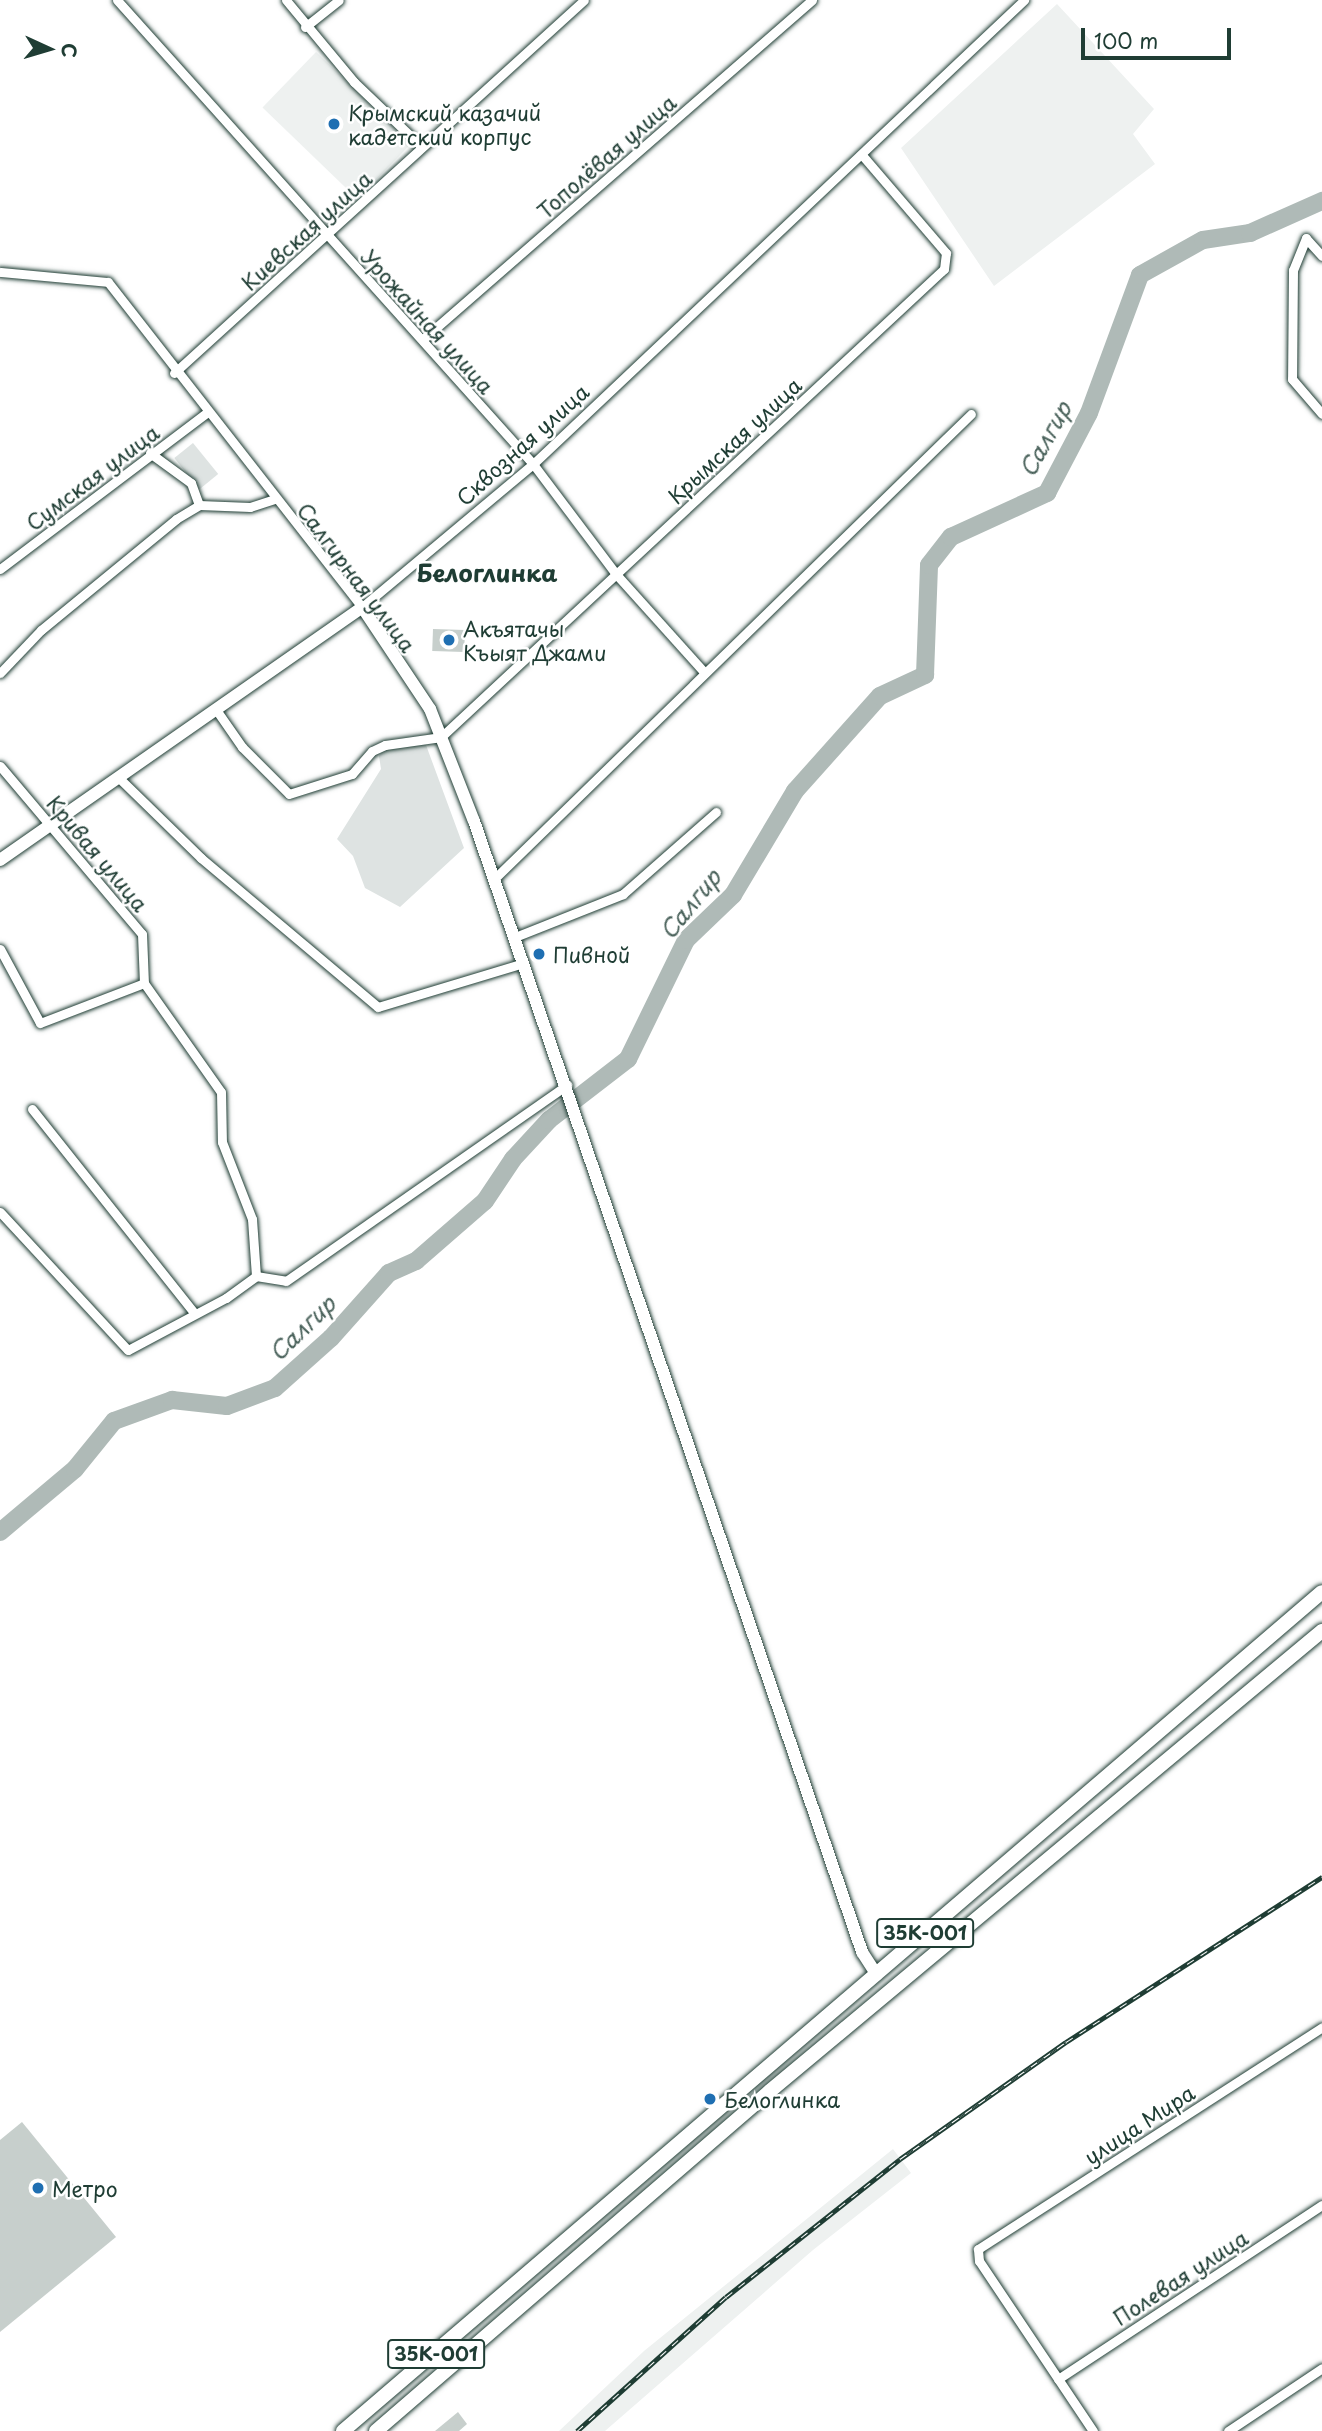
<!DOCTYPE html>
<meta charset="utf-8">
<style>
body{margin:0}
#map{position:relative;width:1322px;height:2431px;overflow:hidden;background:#fff;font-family:"Playpen Sans",sans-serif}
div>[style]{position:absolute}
.built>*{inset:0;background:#eef1f0;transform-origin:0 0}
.green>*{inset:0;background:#dee3e2;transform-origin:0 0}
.river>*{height:18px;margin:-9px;padding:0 9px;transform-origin:9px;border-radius:9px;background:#afbab7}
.building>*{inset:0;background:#c7cfcc;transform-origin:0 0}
.roads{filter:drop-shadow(0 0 2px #1f3d34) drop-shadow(0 0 2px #1f3d34)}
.minor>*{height:9px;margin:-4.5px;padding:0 4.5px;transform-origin:4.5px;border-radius:4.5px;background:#fff}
.secondary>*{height:12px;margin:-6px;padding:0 6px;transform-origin:6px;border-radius:6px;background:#fff}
.primary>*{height:14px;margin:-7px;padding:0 7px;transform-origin:7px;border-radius:7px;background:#fff}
.rail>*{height:5px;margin-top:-2.5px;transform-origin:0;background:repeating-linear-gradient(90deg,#fff 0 8px,#1f3d34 0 16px);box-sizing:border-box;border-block:2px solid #1f3d34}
.dots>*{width:19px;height:19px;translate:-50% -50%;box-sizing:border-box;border:4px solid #fff;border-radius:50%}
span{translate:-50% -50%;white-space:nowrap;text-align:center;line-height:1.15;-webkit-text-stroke:5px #fff;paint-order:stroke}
.shield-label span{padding:2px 5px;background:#fff;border:2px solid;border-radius:5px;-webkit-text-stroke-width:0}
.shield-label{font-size:19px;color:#1f3d34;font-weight:700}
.poi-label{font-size:21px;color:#1f3d34}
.left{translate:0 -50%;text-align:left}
.street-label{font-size:21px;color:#1f3d34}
.water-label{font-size:23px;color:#4a625b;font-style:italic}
.quarter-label{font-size:24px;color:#1f3d34;font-weight:700}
.north{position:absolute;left:14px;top:14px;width:70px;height:70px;-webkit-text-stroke:5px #fff;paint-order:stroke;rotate:94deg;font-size:19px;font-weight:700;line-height:28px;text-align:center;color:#1f3d34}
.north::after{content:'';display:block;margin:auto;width:24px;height:32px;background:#1f3d34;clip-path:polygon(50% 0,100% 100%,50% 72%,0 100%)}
.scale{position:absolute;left:1081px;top:28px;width:150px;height:32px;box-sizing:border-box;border:4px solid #1f3d34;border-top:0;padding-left:9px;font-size:21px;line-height:24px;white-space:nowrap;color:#1f3d34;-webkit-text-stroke:5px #fff;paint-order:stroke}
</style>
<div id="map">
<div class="built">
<div style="clip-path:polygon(1057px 4px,1154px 109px,1133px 134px,1155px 164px,994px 286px,901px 148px)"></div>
<div style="left:316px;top:52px;width:132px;height:77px;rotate:44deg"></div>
<div style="clip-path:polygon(893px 2149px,911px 2173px,813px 2250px,605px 2431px,559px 2431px,644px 2351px)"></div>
</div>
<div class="green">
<div style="left:193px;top:443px;width:40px;height:24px;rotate:51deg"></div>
<div style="clip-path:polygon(426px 745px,464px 848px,400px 907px,365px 888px,353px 856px,337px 839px,381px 769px,379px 756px,385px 747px)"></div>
</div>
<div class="river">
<div style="left:0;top:1532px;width:98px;rotate:-40deg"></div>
<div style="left:75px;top:1469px;width:62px;rotate:-50.9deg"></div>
<div style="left:114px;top:1421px;width:62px;rotate:-19.9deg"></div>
<div style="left:172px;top:1400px;width:55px;rotate:6.2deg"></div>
<div style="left:227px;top:1406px;width:51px;rotate:-20.6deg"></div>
<div style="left:275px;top:1388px;width:75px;rotate:-41.8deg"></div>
<div style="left:331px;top:1338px;width:87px;rotate:-48.3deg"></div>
<div style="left:389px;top:1273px;width:30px;rotate:-24deg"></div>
<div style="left:416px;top:1261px;width:91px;rotate:-41deg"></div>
<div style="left:485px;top:1201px;width:50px;rotate:-56.3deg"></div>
<div style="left:513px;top:1159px;width:53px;rotate:-47.3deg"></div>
<div style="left:549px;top:1120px;width:100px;rotate:-37.7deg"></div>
<div style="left:628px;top:1059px;width:132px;rotate:-64deg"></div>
<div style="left:686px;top:940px;width:65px;rotate:-43.8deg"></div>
<div style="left:733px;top:895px;width:121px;rotate:-59.2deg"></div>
<div style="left:795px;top:791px;width:127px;rotate:-48.2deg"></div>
<div style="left:880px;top:696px;width:50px;rotate:-25deg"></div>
<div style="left:925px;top:675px;width:110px;rotate:-87.9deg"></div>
<div style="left:929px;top:565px;width:36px;rotate:-52deg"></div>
<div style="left:951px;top:537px;width:106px;rotate:-24.6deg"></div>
<div style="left:1047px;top:493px;width:90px;rotate:-62.3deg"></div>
<div style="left:1089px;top:413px;width:147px;rotate:-69.7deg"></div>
<div style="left:1140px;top:275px;width:72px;rotate:-29.1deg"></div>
<div style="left:1203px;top:240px;width:48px;rotate:-8.5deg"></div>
<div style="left:1250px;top:233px;width:79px;rotate:-24deg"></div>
</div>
<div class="building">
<div style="left:433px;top:629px;width:32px;height:22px;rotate:2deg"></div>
<div style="clip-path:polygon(22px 2122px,116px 2237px,0 2332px,0 2140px)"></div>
<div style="clip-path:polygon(458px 2412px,467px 2424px,459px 2431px,435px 2431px)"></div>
</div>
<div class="roads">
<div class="minor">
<div style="left:117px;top:0;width:623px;rotate:48.12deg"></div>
<div style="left:533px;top:464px;width:138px;rotate:53deg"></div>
<div style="left:616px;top:574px;width:132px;rotate:48.1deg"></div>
<div style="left:286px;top:0;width:107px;rotate:50.3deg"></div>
<div style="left:354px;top:82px;width:94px;rotate:43.7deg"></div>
<div style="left:305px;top:27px;width:43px;rotate:-38.5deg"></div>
<div style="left:1322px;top:256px;width:24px;rotate:-132deg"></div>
<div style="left:1306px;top:238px;width:35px;rotate:112deg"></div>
<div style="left:1293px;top:270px;width:109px;rotate:90.5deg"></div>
<div style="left:1292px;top:379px;width:46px;rotate:49.4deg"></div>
<div style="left:0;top:272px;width:108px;rotate:5.3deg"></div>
<div style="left:108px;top:282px;width:412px;rotate:52deg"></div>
<div style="left:362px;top:607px;width:223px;rotate:-39.9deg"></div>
<div style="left:533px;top:464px;width:676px;rotate:-43.38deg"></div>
<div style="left:423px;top:339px;width:516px;rotate:-41.07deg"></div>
<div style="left:174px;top:373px;width:554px;rotate:-42.29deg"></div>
<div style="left:150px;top:453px;width:51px;rotate:36.2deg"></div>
<div style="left:191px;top:483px;width:23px;rotate:70deg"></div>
<div style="left:0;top:569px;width:258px;rotate:-37.1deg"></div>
<div style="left:0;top:673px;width:59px;rotate:-46.4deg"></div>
<div style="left:41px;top:630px;width:175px;rotate:-39.4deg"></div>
<div style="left:176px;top:519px;width:27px;rotate:-31deg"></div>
<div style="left:199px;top:505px;width:51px;rotate:2.2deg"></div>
<div style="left:250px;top:507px;width:25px;rotate:-18deg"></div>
<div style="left:217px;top:711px;width:44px;rotate:55.2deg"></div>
<div style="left:242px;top:747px;width:66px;rotate:45deg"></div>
<div style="left:289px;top:794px;width:66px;rotate:-17.6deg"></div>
<div style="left:352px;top:774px;width:30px;rotate:-49deg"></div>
<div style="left:372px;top:751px;width:14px;rotate:-25deg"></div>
<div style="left:385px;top:745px;width:57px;rotate:-8.1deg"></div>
<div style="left:441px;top:737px;width:687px;rotate:-42.94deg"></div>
<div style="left:944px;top:269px;width:16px;rotate:-83deg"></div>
<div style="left:946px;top:253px;width:130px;rotate:-130.6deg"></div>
<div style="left:0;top:766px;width:220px;rotate:49.8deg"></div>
<div style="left:142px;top:934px;width:49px;rotate:87.7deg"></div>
<div style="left:144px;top:983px;width:133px;rotate:54.8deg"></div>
<div style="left:221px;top:1092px;width:50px;rotate:88.9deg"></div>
<div style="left:222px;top:1142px;width:83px;rotate:68.7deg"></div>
<div style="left:252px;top:1219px;width:57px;rotate:86deg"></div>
<div style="left:119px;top:778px;width:115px;rotate:44.3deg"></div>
<div style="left:201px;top:858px;width:231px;rotate:40.1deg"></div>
<div style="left:378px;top:1007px;width:152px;rotate:-16.8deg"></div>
<div style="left:494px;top:879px;width:666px;rotate:-44.27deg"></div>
<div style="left:515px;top:937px;width:116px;rotate:-21.7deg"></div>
<div style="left:623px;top:894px;width:124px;rotate:-41.4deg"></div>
<div style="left:0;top:949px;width:84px;rotate:61.6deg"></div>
<div style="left:40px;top:1023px;width:111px;rotate:-21deg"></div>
<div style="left:32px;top:1109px;width:260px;rotate:51.5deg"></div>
<div style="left:0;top:1212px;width:188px;rotate:47.2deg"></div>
<div style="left:128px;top:1350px;width:111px;rotate:-28deg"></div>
<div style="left:226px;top:1298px;width:37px;rotate:-36deg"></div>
<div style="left:256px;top:1276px;width:30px;rotate:9deg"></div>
<div style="left:286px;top:1281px;width:343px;rotate:-34.9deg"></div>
<div style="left:1058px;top:2379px;width:316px;rotate:-33.4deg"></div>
<div style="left:1093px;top:2431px;width:205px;rotate:-123.8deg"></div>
<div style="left:979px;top:2261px;width:12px;rotate:-95deg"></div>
<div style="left:978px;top:2249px;width:409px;rotate:-32.8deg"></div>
<div style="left:1228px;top:2431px;width:113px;rotate:-33.8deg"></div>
</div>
<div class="secondary">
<div style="left:0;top:860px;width:442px;rotate:-34.9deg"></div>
<div style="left:362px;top:607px;width:123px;rotate:56.3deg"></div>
<div style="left:430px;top:709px;width:120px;rotate:68.6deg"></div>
<div style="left:474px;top:821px;width:1196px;rotate:71.06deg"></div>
<div style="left:862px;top:1952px;width:27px;rotate:57deg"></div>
</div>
<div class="primary">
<div style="left:343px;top:2431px;width:1289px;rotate:-40.6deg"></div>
<div style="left:376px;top:2431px;width:520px;rotate:-40.79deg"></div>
<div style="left:770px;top:2091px;width:719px;rotate:-39.81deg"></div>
</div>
</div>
<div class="rail">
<div style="left:577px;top:2431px;width:200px;rotate:-42deg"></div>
<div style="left:726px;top:2297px;width:222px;rotate:-38.4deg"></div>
<div style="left:900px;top:2159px;width:203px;rotate:-35.2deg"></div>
<div style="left:1066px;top:2042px;width:305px;rotate:-32.8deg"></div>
</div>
<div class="dots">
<div style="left:334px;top:124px;background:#1f6fb2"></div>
<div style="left:449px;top:640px;background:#1f6fb2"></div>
<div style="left:539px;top:954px;background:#1f6fb2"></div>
<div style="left:710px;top:2099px;background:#1f6fb2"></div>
<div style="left:38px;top:2188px;background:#1f6fb2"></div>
</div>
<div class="shield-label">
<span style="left:925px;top:1933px">35К-001</span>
<span style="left:436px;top:2354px">35К-001</span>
</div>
<div class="poi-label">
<span class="left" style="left:348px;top:124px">Крымский казачий<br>кадетский корпус</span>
<span class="left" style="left:463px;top:640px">Акъятачы<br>Къыят Джами</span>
<span class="left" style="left:553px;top:954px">Пивной</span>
<span class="left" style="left:724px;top:2099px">Белоглинка</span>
<span class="left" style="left:52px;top:2188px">Метро</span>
</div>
<div class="street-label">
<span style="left:606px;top:156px;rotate:-41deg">Тополёвая улица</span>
<span style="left:306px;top:230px;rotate:-42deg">Киевская улица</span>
<span style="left:428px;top:321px;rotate:48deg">Урожайная улица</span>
<span style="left:734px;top:440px;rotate:-43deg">Крымская улица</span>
<span style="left:522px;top:444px;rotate:-42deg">Сквозная улица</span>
<span style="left:92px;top:477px;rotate:-37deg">Сумская улица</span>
<span style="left:357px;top:577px;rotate:53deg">Салгирная улица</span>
<span style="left:98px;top:853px;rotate:50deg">Кривая улица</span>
<span style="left:1139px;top:2124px;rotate:-33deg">улица Мира</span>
<span style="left:1180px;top:2277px;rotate:-33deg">Полевая улица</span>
</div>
<div class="water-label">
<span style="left:1045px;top:439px;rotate:-61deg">Салгир</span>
<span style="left:690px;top:904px;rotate:-51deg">Салгир</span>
<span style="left:302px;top:1328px;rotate:-44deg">Салгир</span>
</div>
<div class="quarter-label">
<span style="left:487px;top:573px">Белоглинка</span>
</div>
<div class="north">С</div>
<div class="scale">100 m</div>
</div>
